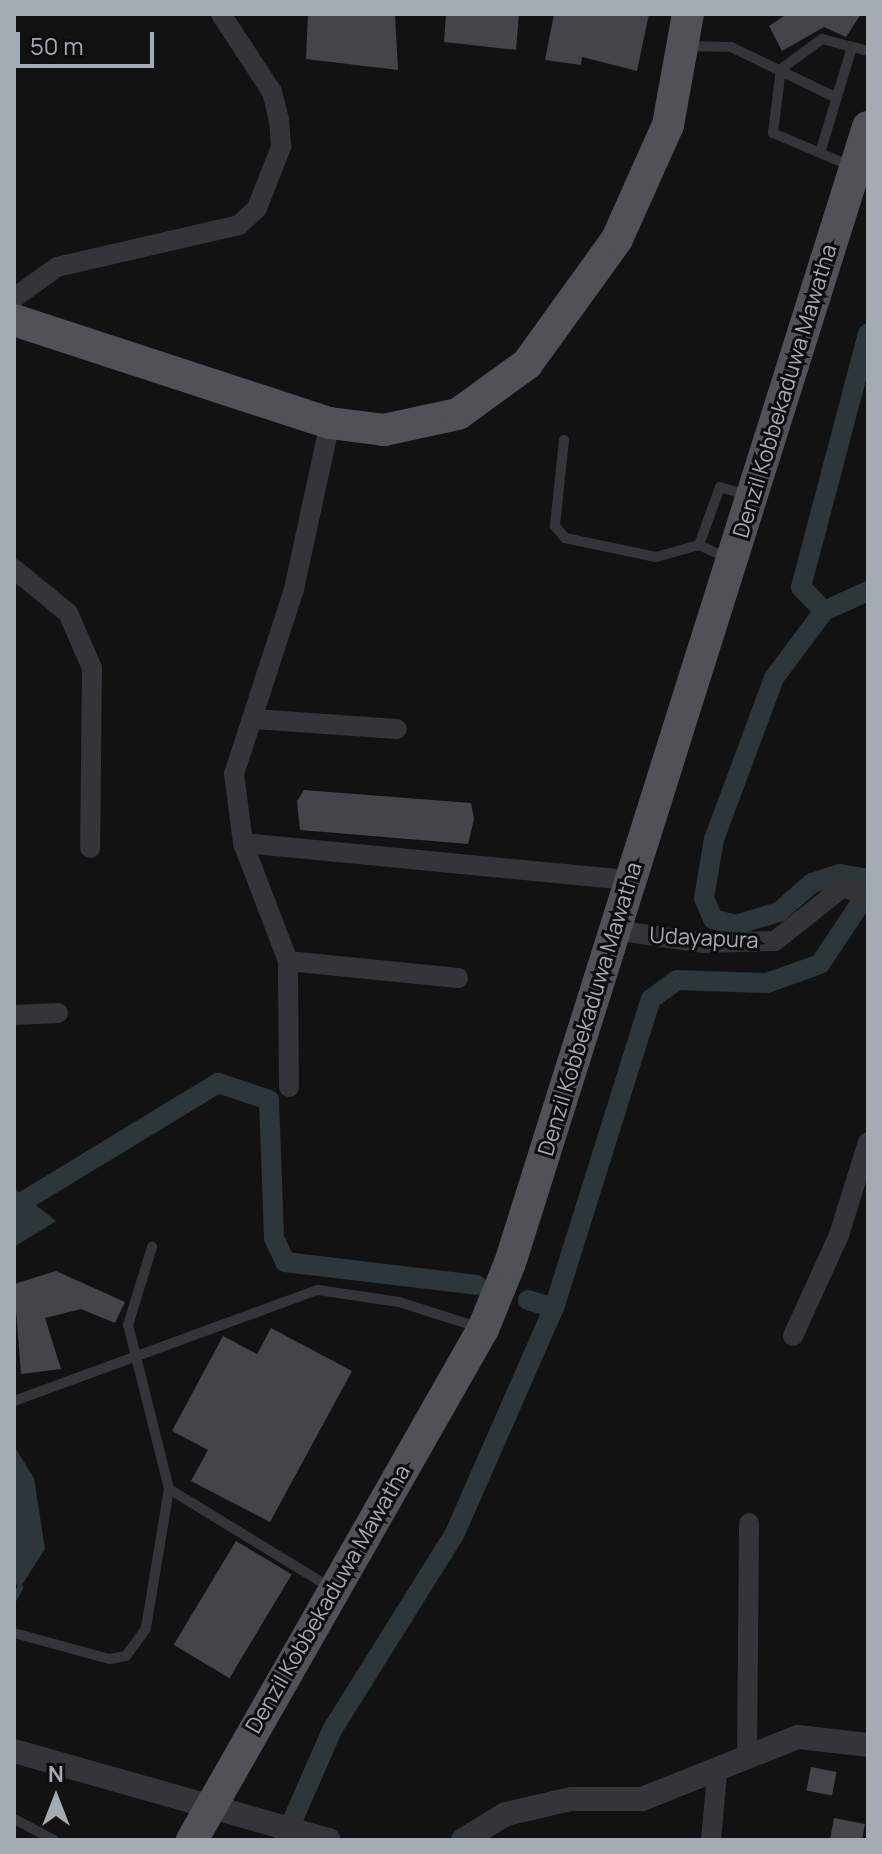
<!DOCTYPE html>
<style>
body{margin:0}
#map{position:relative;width:882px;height:1854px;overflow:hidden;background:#121213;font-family:Manrope,sans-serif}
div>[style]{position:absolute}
.water>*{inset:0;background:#2d363b}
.stream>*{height:6px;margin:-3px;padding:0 3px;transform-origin:3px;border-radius:3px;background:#2d363b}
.canal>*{height:20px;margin:-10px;padding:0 10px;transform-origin:10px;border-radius:10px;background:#2d363b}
.building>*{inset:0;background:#444549;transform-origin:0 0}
.service>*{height:10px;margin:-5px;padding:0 5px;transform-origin:5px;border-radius:5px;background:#343538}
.minor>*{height:20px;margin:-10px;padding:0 10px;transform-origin:10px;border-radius:10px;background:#343538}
.tertiary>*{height:24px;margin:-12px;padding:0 12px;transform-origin:12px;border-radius:12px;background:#343538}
.primary>*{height:32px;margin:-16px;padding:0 16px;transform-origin:16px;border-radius:16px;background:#505257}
span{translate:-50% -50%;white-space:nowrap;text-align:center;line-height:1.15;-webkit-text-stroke:6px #0d0d0e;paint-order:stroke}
.street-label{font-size:22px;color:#a5abb3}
.frame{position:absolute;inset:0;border:16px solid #a5abb3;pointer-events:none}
.north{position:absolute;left:16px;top:1758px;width:80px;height:80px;-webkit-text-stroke:6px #0d0d0e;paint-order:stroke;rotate:0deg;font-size:22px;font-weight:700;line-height:32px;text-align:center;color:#a5abb3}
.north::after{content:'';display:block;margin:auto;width:28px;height:36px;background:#a5abb3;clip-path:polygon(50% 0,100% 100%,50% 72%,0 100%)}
.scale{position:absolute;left:16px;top:32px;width:138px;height:36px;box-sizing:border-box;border:4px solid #a5abb3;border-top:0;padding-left:10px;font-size:24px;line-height:28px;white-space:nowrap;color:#a5abb3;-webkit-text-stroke:6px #0d0d0e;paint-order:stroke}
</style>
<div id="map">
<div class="water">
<div style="clip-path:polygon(14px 1188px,56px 1221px,14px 1247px)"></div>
<div style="clip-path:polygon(14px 1446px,34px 1478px,45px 1549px,20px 1588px,14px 1582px)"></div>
</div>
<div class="stream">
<div style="left:14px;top:1599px;width:13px;rotate:-61deg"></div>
</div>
<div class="canal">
<div style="left:868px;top:591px;width:48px;rotate:155.6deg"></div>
<div style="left:824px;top:611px;width:84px;rotate:126.7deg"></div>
<div style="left:774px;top:678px;width:172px;rotate:110.4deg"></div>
<div style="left:714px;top:839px;width:60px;rotate:99.6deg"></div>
<div style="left:704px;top:898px;width:23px;rotate:67deg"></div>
<div style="left:713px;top:919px;width:23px;rotate:15deg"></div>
<div style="left:735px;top:925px;width:46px;rotate:-16.5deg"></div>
<div style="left:779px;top:912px;width:44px;rotate:-41.3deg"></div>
<div style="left:812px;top:883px;width:29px;rotate:-18deg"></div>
<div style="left:840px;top:874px;width:28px;rotate:10deg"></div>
<div style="left:824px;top:611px;width:33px;rotate:-134deg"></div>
<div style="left:801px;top:587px;width:262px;rotate:-75.2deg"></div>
<div style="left:14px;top:1207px;width:239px;rotate:-31.3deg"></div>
<div style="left:218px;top:1083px;width:54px;rotate:18.4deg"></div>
<div style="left:269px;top:1100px;width:138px;rotate:87.9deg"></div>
<div style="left:274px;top:1238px;width:26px;rotate:65deg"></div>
<div style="left:285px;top:1262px;width:193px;rotate:6.8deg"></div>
<div style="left:528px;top:1300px;width:27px;rotate:17deg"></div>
<div style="left:284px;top:1840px;width:120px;rotate:-66.4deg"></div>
<div style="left:332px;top:1730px;width:232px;rotate:-58deg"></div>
<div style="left:455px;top:1533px;width:246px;rotate:-66.3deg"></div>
<div style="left:554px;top:1308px;width:324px;rotate:-72.6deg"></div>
<div style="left:651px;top:999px;width:32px;rotate:-36deg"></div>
<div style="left:677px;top:980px;width:90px;rotate:1.9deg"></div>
<div style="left:767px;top:983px;width:56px;rotate:-19.7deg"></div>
<div style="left:820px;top:964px;width:87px;rotate:-56.3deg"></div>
</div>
<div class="building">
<div style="clip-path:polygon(308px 14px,395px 14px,398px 70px,306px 59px)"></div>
<div style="clip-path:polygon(446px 14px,519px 14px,516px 50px,444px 42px)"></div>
<div style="clip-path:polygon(554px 14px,649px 14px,637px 71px,582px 57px,581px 65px,545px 60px)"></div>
<div style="clip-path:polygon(787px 14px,861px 14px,846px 37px,824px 27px,782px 51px,769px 26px)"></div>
<div style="clip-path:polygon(304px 790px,471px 803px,474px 819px,468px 844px,300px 830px,297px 801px)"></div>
<div style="clip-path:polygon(56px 1271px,125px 1302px,115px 1323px,81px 1309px,45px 1318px,61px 1369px,21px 1374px,14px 1284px)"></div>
<div style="clip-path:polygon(271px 1328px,352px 1371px,270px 1522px,191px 1481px,208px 1450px,172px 1431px,223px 1336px,257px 1354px)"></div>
<div style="left:236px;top:1541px;width:65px;height:121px;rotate:31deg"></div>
<div style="left:811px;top:1767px;width:26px;height:24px;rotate:11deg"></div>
<div style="clip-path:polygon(834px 1818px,865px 1824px,862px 1840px,830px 1840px)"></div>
</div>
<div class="service">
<div style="left:688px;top:46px;width:43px;rotate:1.3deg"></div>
<div style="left:731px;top:47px;width:115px;rotate:25.7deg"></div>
<div style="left:820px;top:153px;width:111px;rotate:-73.2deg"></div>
<div style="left:853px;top:167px;width:87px;rotate:-157deg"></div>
<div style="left:773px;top:133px;width:64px;rotate:-82.9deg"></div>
<div style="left:781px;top:69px;width:51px;rotate:-36.2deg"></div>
<div style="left:822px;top:39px;width:48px;rotate:14.6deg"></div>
<div style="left:564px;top:440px;width:86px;rotate:96deg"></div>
<div style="left:555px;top:526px;width:16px;rotate:50deg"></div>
<div style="left:565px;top:538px;width:93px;rotate:11.8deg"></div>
<div style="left:656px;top:557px;width:45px;rotate:-15.6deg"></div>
<div style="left:729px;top:559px;width:33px;rotate:-155deg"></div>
<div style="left:699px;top:545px;width:62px;rotate:-70.1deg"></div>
<div style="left:720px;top:487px;width:31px;rotate:17deg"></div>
<div style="left:14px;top:1401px;width:324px;rotate:-20.1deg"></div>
<div style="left:318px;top:1290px;width:82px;rotate:8.4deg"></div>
<div style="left:399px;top:1302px;width:86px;rotate:17.6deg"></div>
<div style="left:169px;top:1489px;width:190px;rotate:31.4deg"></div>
<div style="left:14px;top:1633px;width:99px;rotate:15.2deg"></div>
<div style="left:110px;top:1659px;width:16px;rotate:-11deg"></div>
<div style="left:126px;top:1656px;width:34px;rotate:-54deg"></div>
<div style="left:146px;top:1628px;width:141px;rotate:-80.6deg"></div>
<div style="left:169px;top:1489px;width:169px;rotate:-104deg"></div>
<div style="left:128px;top:1325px;width:82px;rotate:-72.9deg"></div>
<div style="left:14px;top:1819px;width:45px;rotate:27.7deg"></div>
</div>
<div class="minor">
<div style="left:14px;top:298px;width:53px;rotate:-35.8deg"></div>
<div style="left:57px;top:267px;width:187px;rotate:-13deg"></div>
<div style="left:239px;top:225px;width:25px;rotate:-43deg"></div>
<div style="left:257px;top:208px;width:66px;rotate:-68.5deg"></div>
<div style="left:281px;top:147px;width:27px;rotate:-94deg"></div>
<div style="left:279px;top:120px;width:29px;rotate:-104deg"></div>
<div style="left:272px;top:92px;width:93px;rotate:-123.2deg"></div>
<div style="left:14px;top:569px;width:70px;rotate:39.2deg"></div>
<div style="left:68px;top:613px;width:60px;rotate:66.4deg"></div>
<div style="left:92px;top:668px;width:180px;rotate:90.6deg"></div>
<div style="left:254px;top:719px;width:143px;rotate:4deg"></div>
<div style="left:243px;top:843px;width:389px;rotate:5.5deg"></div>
<div style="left:615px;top:930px;width:89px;rotate:8.4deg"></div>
<div style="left:703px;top:943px;width:72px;rotate:-1.6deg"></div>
<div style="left:775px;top:941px;width:87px;rotate:-38.5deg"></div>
<div style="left:843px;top:887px;width:27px;rotate:22deg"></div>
<div style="left:288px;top:961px;width:171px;rotate:5.7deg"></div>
<div style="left:14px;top:1015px;width:44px;rotate:-2.6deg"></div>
<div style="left:289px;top:1087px;width:126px;rotate:-90.5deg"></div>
<div style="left:288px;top:961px;width:126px;rotate:-110.9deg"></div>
<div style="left:243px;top:843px;width:70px;rotate:-97.4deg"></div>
<div style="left:234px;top:774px;width:194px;rotate:-72deg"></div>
<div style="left:294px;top:589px;width:170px;rotate:-77.8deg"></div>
<div style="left:793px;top:1336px;width:111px;rotate:-65.5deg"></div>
<div style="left:839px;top:1235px;width:97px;rotate:-72.7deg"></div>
<div style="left:747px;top:1758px;width:235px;rotate:-89.5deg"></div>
<div style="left:711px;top:1840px;width:66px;rotate:-84.8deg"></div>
</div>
<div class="tertiary">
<div style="left:14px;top:1751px;width:327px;rotate:15.8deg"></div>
<div style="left:463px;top:1840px;width:50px;rotate:-31.2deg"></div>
<div style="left:506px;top:1814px;width:67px;rotate:-13deg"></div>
<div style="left:571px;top:1799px;width:71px"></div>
<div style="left:642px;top:1799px;width:168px;rotate:-21.7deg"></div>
<div style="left:798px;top:1737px;width:70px;rotate:6.5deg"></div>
</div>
<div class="primary">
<div style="left:14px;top:320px;width:332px;rotate:18.1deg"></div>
<div style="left:330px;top:423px;width:54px;rotate:7.4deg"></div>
<div style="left:384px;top:430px;width:76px;rotate:-12.2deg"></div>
<div style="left:458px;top:414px;width:85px;rotate:-35.9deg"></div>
<div style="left:527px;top:364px;width:154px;rotate:-54.2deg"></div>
<div style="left:617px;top:239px;width:125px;rotate:-65.9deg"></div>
<div style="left:668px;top:125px;width:113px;rotate:-79.8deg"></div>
<div style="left:192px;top:1840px;width:588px;rotate:-60.34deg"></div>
<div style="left:483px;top:1329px;width:71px;rotate:-67.8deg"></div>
<div style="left:510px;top:1263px;width:1191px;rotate:-72.51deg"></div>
</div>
<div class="street-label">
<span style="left:785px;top:391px;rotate:-73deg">Denzil Kobbekaduwa Mawatha</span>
<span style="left:704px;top:938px;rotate:3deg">Udayapura</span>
<span style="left:590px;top:1009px;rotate:-73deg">Denzil Kobbekaduwa Mawatha</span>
<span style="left:328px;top:1599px;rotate:-60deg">Denzil Kobbekaduwa Mawatha</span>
</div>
<div class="frame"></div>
<div class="north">N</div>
<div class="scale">50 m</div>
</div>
